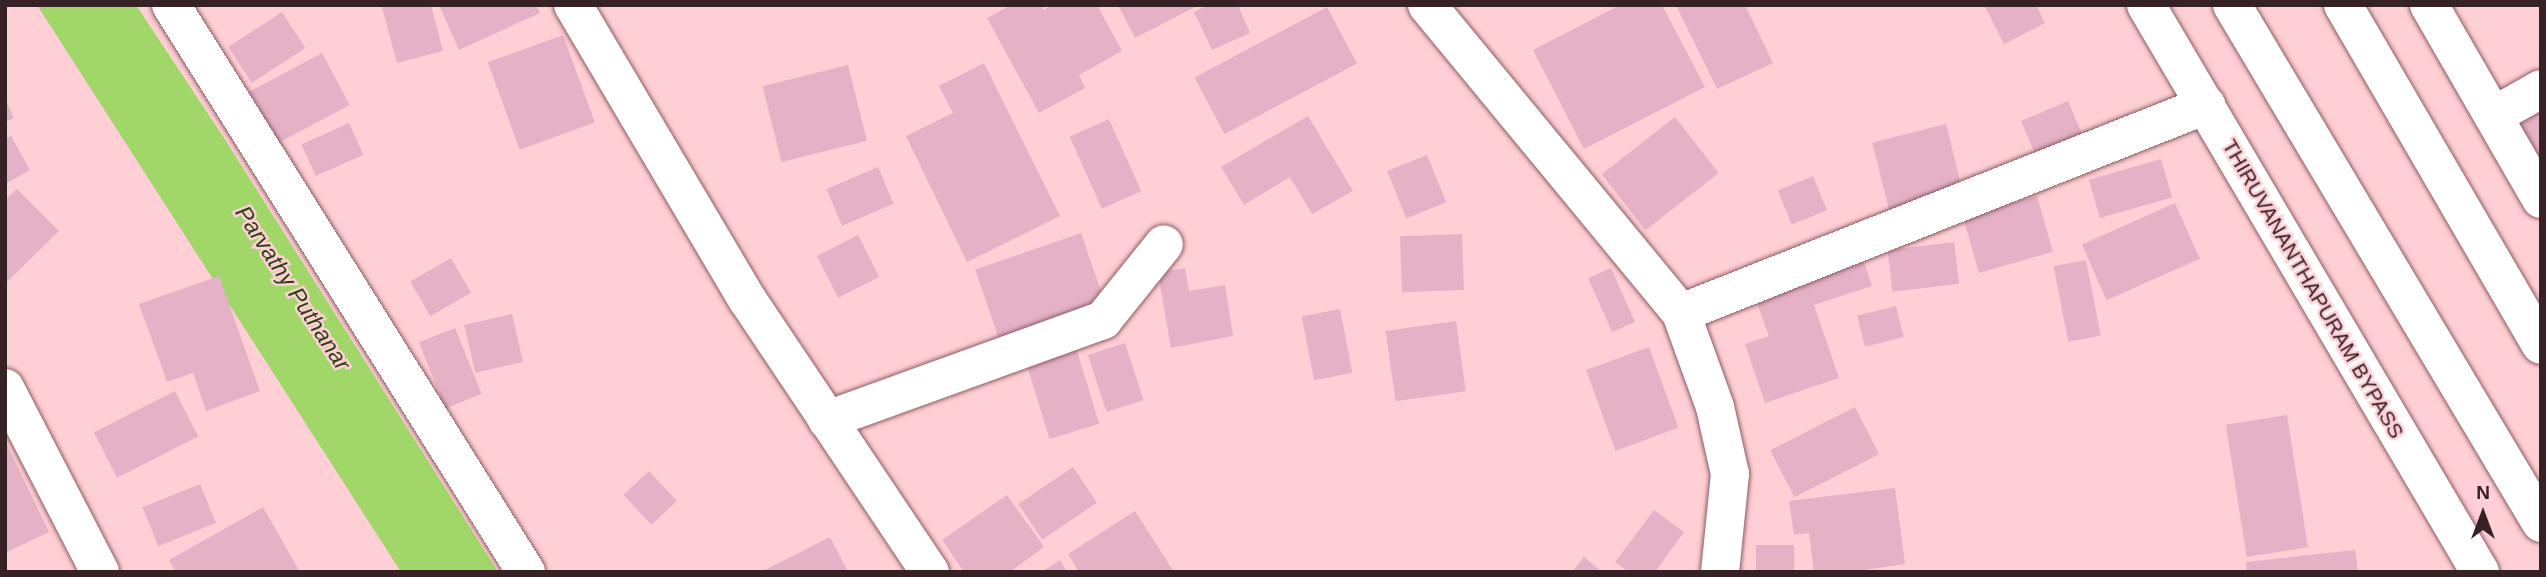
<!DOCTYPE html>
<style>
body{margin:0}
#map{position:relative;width:2546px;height:577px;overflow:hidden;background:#fecfd4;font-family:Helvetica,sans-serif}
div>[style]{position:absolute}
.water>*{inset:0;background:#a1d769}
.building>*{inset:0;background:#e4b1c7;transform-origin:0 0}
.roads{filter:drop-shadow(0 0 2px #8d5b62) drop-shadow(0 0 2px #8d5b62)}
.minor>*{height:38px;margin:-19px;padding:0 19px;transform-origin:19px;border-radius:19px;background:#fff}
.highway>*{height:38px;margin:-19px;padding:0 19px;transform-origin:19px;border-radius:19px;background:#fff}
span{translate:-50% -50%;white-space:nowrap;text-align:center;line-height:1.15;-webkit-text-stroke:5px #fecfd4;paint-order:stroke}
.street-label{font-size:21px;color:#362124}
.water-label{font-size:23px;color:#2d4216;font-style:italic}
.frame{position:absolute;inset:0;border:7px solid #362124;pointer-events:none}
.north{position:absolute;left:2448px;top:479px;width:70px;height:70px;-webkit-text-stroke:5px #fecfd4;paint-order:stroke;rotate:0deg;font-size:19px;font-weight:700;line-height:28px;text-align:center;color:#362124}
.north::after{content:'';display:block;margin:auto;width:24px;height:32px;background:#362124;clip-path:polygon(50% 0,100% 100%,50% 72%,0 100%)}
</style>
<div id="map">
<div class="water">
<div style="clip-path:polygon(37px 5px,136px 5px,224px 138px,498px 572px,401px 572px)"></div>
</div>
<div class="building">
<div style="clip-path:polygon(388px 5px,431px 5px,443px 51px,397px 63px,382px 7px)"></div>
<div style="clip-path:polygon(439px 5px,536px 5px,540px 13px,459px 50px)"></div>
<div style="clip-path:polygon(1011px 5px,1041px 5px,1044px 10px,1052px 5px,1097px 5px,1122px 51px,1079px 75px,1085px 88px,1039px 113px,987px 18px)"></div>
<div style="clip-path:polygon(1118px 5px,1199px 5px,1135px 38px)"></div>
<div style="clip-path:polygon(1208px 5px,1238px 5px,1250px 33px,1212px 50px,1194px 12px)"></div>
<div style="clip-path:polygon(1620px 5px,1662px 5px,1705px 87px,1584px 149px,1533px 50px)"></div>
<div style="clip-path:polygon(1676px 5px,1745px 5px,1773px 63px,1717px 89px)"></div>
<div style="clip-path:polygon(1984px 5px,2036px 5px,2045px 23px,2004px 44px)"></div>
<div style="left:1327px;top:7px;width:64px;height:150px;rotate:62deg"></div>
<div style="left:282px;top:12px;width:43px;height:64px;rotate:57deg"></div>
<div style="left:563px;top:35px;width:93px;height:80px;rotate:70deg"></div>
<div style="left:322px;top:53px;width:59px;height:82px;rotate:62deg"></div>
<div style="clip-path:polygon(984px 63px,1060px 216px,967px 262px,906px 136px,953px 113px,939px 86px)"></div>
<div style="left:848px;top:65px;width:78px;height:88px;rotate:76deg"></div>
<div style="clip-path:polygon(5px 99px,14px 118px,5px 122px)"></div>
<div style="left:2068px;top:101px;width:46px;height:51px;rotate:67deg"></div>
<div style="clip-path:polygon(2539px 113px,2541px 116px,2541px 171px,2512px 129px)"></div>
<div style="clip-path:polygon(1308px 116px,1353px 191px,1312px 214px,1290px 177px,1244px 205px,1221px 167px)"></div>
<div style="left:1675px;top:117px;width:71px;height:93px;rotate:52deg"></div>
<div style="left:1109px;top:119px;width:79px;height:43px;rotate:66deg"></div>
<div style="left:349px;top:123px;width:35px;height:52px;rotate:66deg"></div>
<div style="left:1946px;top:124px;width:70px;height:76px;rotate:76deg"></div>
<div style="clip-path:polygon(11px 136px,30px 170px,5px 184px,5px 139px)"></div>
<div style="left:1427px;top:155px;width:51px;height:43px;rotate:68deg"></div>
<div style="left:2161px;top:159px;width:40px;height:75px;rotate:74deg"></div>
<div style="left:878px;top:167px;width:40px;height:56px;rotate:67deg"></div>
<div style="left:1813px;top:176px;width:37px;height:38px;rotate:68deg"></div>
<div style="clip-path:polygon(17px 189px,59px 231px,7px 282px,5px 200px)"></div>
<div style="left:2037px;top:196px;width:58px;height:77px;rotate:74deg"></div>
<div style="left:2175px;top:203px;width:61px;height:102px;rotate:66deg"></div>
<div style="left:1081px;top:233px;width:75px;height:112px;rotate:71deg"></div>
<div style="left:1462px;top:234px;width:56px;height:62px;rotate:88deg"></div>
<div style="left:858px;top:235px;width:47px;height:46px;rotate:63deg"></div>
<div style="left:1954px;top:242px;width:42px;height:67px;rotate:83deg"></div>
<div style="left:451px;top:258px;width:40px;height:47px;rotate:60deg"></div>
<div style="clip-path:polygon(1863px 259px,1872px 286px,1814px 305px,1839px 378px,1765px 403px,1745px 344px,1769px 336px,1754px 295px)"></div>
<div style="left:2086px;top:260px;width:77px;height:33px;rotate:79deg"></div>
<div style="clip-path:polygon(1185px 268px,1189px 291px,1225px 285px,1233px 336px,1171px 348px,1158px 273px)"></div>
<div style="left:1611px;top:268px;width:59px;height:25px;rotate:66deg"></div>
<div style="clip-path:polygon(219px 276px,260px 391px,206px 411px,193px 373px,167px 382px,139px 304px)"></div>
<div style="left:1896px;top:306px;width:32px;height:40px;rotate:76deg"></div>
<div style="left:1340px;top:309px;width:65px;height:39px;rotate:79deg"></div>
<div style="left:512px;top:314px;width:49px;height:49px;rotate:77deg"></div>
<div style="left:1456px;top:321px;width:71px;height:71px;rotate:82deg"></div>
<div style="left:455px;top:328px;width:71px;height:39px;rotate:68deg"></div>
<div style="left:1125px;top:343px;width:60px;height:39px;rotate:72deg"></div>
<div style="left:1649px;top:347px;width:86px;height:67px;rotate:70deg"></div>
<div style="left:1077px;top:351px;width:76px;height:52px;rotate:73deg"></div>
<div style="left:175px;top:391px;width:51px;height:91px;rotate:63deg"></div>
<div style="left:1855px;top:407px;width:53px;height:95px;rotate:63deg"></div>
<div style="left:2287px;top:415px;width:134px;height:62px;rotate:81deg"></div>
<div style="clip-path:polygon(5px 441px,49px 532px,5px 553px)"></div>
<div style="left:1073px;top:467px;width:43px;height:66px;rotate:56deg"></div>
<div style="left:649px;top:471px;width:41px;height:35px;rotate:47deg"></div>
<div style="left:200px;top:484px;width:42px;height:62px;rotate:68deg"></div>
<div style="clip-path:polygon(1895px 488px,1905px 564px,1850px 572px,1814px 572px,1809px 533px,1794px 535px,1789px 501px)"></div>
<div style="clip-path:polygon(1007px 495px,1044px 547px,1010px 572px,964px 572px,942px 540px)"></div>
<div style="clip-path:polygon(263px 507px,300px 572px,176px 572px,169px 560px)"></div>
<div style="clip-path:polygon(1654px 510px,1684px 532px,1655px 572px,1629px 572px,1615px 562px)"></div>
<div style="clip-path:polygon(1135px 511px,1174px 572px,1079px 572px,1068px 554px)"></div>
<div style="clip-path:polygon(830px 537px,848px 572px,761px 572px)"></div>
<div style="left:1794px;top:545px;width:27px;height:38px;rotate:90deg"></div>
<div style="clip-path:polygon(2355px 550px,2358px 572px,2247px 572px,2246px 562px)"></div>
<div style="clip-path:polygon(1584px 557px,1602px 572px,1572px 572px)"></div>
<div style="clip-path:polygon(1060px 560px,1067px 572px,1042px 572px)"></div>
</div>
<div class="roads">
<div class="minor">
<div style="left:171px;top:5px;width:669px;rotate:57.95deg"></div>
<div style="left:573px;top:5px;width:342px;rotate:59.4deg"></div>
<div style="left:747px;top:299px;width:329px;rotate:56.2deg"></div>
<div style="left:1427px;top:5px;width:399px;rotate:50.5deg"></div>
<div style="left:1681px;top:313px;width:100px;rotate:70.1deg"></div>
<div style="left:1715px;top:407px;width:69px;rotate:77.4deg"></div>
<div style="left:1730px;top:474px;width:99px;rotate:95.8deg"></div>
<div style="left:2146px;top:5px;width:658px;rotate:59.5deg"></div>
<div style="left:2429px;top:5px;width:224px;rotate:60deg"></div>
<div style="left:2493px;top:116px;width:55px;rotate:-29.4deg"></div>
<div style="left:1681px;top:313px;width:565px;rotate:-21.61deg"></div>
<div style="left:5px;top:388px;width:207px;rotate:62.7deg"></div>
<div style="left:827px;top:420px;width:294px;rotate:-19.9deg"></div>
<div style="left:1103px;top:320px;width:97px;rotate:-51.2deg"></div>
</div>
<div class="highway">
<div style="left:2232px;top:5px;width:603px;rotate:59.18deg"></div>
<div style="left:2343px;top:5px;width:393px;rotate:59.8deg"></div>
</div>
</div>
<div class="street-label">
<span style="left:2313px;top:289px;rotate:60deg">THIRUVANANTHAPURAM BYPASS</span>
</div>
<div class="water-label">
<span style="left:293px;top:288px;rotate:57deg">Parvathy Puthanar</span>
</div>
<div class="frame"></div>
<div class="north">N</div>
</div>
